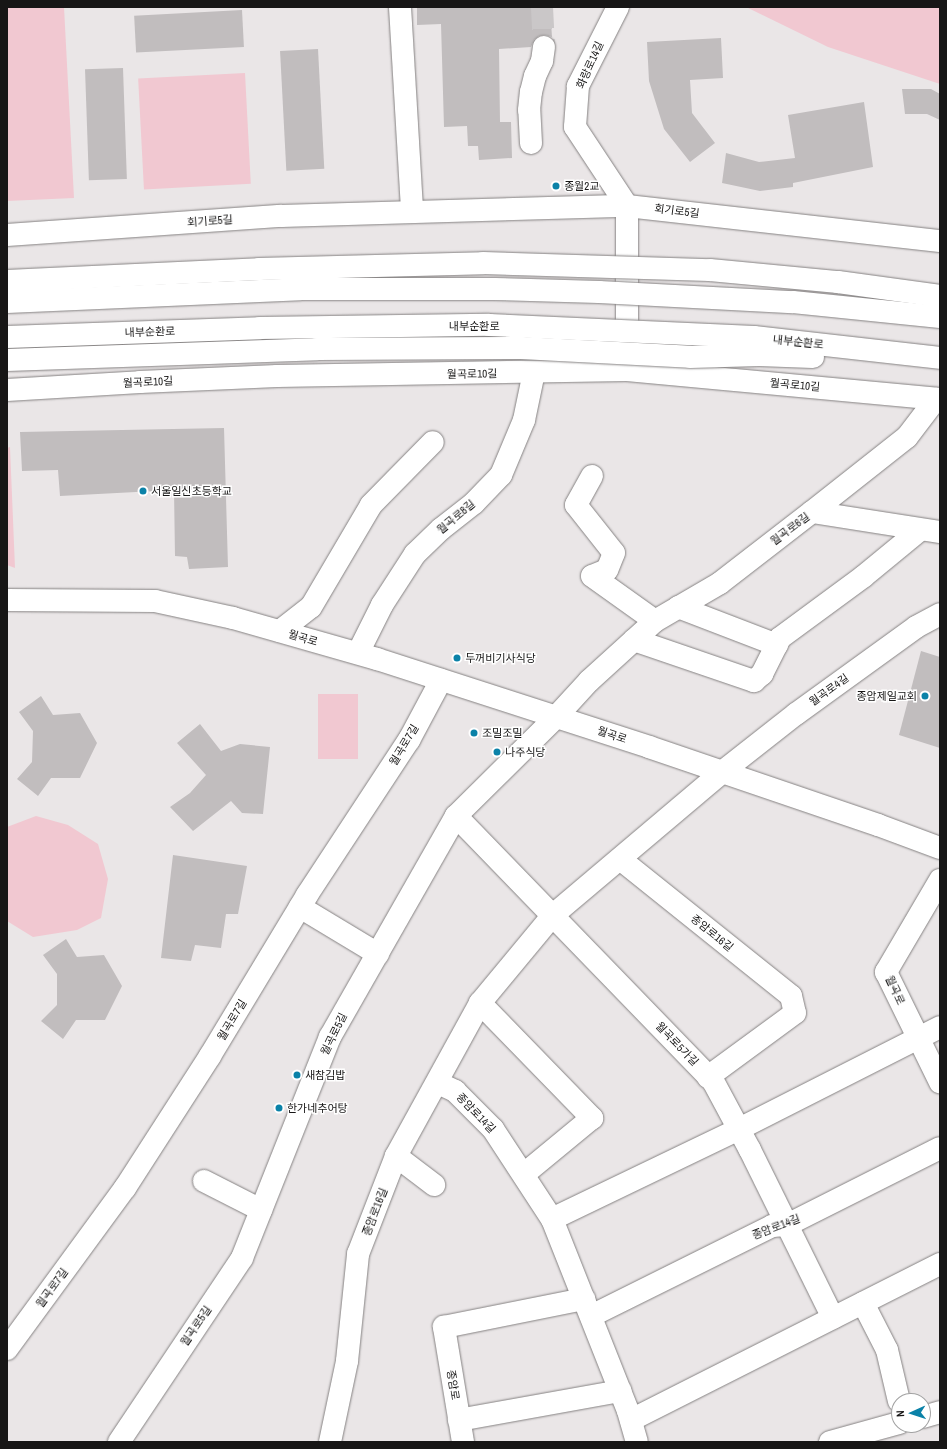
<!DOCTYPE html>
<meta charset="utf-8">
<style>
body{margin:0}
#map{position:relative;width:947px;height:1449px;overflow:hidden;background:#eae6e7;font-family:"Archivo Narrow","Noto Sans KR",sans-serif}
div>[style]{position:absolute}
.green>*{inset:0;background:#f1c8d1;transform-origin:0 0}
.pier>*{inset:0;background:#eae6e7}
.building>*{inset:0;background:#c1bdbe;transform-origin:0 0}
.minor-tunnel>*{height:22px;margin-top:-11px;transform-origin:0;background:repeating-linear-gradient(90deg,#cac7c8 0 22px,transparent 0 33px)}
.roads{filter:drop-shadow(0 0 1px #858282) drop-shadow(0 0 1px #858282)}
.minor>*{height:22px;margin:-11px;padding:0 11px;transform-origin:11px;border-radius:11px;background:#fff}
.major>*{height:22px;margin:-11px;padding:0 11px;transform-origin:11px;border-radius:11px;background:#fff}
.bridges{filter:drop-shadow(0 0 1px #858282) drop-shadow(0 0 1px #858282)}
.highway-bridge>*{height:22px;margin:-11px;padding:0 11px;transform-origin:11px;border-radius:11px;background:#fff}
.dots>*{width:11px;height:11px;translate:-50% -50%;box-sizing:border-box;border:2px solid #fff;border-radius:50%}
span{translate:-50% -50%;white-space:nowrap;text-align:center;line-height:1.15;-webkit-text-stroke:3px #fff;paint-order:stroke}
.street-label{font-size:11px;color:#171616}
.poi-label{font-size:11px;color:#171616}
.left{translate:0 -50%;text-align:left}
.right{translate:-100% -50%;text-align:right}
.frame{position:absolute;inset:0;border:8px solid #171616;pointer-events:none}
.north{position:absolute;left:891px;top:1393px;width:40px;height:40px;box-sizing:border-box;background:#fff;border:1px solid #a2a2a2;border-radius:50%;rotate:267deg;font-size:11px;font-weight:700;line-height:16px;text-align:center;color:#171616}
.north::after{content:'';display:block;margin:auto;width:14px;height:18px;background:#0b82a8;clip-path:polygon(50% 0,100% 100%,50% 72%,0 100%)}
</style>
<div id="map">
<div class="green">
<div style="clip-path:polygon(7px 7px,64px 7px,74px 198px,7px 201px)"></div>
<div style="clip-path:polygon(746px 7px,940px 7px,940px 84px,828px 47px)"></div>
<div style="left:245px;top:73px;width:111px;height:107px;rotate:87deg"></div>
<div style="clip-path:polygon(10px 447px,15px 568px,7px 565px,7px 448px)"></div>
<div style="left:318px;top:694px;width:40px;height:65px"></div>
<div style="clip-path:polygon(36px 816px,68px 825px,98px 844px,108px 879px,101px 918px,77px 930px,33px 937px,7px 921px,7px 827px)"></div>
</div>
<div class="pier">
<div style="clip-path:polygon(340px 293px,624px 297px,940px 324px,940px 345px,755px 321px,621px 313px,396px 312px,339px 310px,7px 318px,7px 306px)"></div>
</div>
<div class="building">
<div style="clip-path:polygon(446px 7px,550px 7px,552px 37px,545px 35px,539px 36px,534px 40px,531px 47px,499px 49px,500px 122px,511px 122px,512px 158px,479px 160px,478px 146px,468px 146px,467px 126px,444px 127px,441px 24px,417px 25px,417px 8px)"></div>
<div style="left:242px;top:10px;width:37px;height:108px;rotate:87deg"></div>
<div style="clip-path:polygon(721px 38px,723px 78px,690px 80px,692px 113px,715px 143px,690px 162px,664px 129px,649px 81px,647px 42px)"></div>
<div style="left:318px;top:49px;width:120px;height:38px;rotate:87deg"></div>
<div style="left:123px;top:68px;width:111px;height:38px;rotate:88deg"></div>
<div style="clip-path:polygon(902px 89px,931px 89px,940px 94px,940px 120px,927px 114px,905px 114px)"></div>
<div style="clip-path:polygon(864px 102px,873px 167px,793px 183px,793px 187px,760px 191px,722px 183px,726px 153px,759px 162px,795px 158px,788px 115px)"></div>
<div style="clip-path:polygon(224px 428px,228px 567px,189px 569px,187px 557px,175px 556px,174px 490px,60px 496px,58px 470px,22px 471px,20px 432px)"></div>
<div style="clip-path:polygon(921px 651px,940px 657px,940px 748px,899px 735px)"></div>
<div style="clip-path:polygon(41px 696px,53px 715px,80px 713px,97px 743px,80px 778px,51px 778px,38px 796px,17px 779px,32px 762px,33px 731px,19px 712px)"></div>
<div style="clip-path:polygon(200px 724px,221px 751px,240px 744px,270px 747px,263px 814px,242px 813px,231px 801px,193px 831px,170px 807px,190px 793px,206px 775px,177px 743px)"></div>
<div style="clip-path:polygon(173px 855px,247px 866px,238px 914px,226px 914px,221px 948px,195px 945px,191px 961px,161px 958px)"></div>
<div style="clip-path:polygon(66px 939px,77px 957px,104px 955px,122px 986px,105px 1020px,76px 1020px,63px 1039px,41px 1021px,57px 1005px,57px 974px,43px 955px)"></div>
</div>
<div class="minor-tunnel">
<div style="left:542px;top:7px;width:40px;rotate:87.1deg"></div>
</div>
<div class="roads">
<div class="minor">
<div style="left:400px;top:7px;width:205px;rotate:86.6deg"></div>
<div style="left:618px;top:7px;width:89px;rotate:116.9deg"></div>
<div style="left:578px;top:86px;width:41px;rotate:94.2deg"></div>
<div style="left:575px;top:127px;width:95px;rotate:56.6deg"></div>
<div style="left:531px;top:143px;width:33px;rotate:-93deg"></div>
<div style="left:529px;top:110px;width:18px;rotate:-84deg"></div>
<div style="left:531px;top:92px;width:16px;rotate:-76deg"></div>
<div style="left:535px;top:76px;width:17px;rotate:-65deg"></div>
<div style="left:542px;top:61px;width:14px;rotate:-82deg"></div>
<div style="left:7px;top:235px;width:275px;rotate:-4deg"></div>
<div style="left:281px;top:216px;width:346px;rotate:-1.7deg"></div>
<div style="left:627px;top:206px;width:315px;rotate:6.4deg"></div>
<div style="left:627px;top:350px;width:144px;rotate:-90deg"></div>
<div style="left:7px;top:390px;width:133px;rotate:-3.4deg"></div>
<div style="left:140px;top:382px;width:137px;rotate:-2.5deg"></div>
<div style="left:277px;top:376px;width:350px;rotate:-1deg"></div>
<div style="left:627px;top:370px;width:314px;rotate:5.3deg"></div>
<div style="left:592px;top:476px;width:33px;rotate:119deg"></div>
<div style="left:576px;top:505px;width:61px;rotate:51.6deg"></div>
<div style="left:614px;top:553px;width:18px;rotate:112deg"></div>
<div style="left:607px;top:570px;width:16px;rotate:158deg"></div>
<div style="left:592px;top:576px;width:77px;rotate:35.5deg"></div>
<div style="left:812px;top:512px;width:121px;rotate:-38.3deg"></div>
<div style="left:907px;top:437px;width:48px;rotate:-52.7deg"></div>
<div style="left:678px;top:607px;width:106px;rotate:21deg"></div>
<div style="left:280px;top:631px;width:39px;rotate:-38deg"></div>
<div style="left:311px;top:607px;width:118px;rotate:-59.5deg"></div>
<div style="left:371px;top:505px;width:88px;rotate:-45.5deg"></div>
<div style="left:634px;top:640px;width:127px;rotate:18.9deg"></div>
<div style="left:754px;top:681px;width:11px;rotate:-41deg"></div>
<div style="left:762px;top:674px;width:40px;rotate:-63.4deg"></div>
<div style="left:780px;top:638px;width:104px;rotate:-36.4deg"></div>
<div style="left:864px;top:576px;width:72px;rotate:-39.4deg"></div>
<div style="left:358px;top:653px;width:54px;rotate:-63.4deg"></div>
<div style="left:382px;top:605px;width:61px;rotate:-57.1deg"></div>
<div style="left:415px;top:554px;width:36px;rotate:-44deg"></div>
<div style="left:441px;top:529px;width:42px;rotate:-38.2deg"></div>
<div style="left:474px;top:503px;width:39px;rotate:-46deg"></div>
<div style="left:501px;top:475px;width:60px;rotate:-67.3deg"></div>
<div style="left:524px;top:420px;width:49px;rotate:-78.2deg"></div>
<div style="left:456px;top:816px;width:369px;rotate:45.9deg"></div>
<div style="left:713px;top:1081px;width:78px;rotate:61.8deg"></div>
<div style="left:750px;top:1150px;width:187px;rotate:63.7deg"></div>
<div style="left:620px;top:859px;width:219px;rotate:38.7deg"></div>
<div style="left:791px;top:996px;width:17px;rotate:77deg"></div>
<div style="left:795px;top:1013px;width:108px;rotate:143.7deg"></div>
<div style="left:940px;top:880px;width:107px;rotate:120.4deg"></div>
<div style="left:886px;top:972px;width:123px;rotate:63.9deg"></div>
<div style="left:300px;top:907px;width:91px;rotate:31.1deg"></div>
<div style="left:480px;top:1003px;width:161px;rotate:45.8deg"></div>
<div style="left:592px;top:1118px;width:88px;rotate:140.5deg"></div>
<div style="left:438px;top:1083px;width:19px;rotate:25deg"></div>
<div style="left:455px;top:1091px;width:54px;rotate:45deg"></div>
<div style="left:493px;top:1129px;width:108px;rotate:56.8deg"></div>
<div style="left:552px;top:1219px;width:206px;rotate:68.4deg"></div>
<div style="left:628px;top:1411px;width:32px;rotate:74deg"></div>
<div style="left:396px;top:1156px;width:48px;rotate:37.3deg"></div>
<div style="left:204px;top:1181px;width:64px;rotate:27deg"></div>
<div style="left:552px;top:1219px;width:208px;rotate:-25.7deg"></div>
<div style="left:739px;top:1129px;width:225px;rotate:-26.9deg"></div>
<div style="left:863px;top:1303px;width:53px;rotate:62.9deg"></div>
<div style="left:887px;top:1350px;width:52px;rotate:76.8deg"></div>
<div style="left:591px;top:1316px;width:202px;rotate:-26.4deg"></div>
<div style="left:772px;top:1226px;width:15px;rotate:-4deg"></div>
<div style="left:787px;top:1225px;width:171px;rotate:-26.7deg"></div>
<div style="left:7px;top:1349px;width:200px;rotate:-53.8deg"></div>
<div style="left:125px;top:1188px;width:157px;rotate:-57.2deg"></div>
<div style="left:210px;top:1056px;width:188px;rotate:-58.9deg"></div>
<div style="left:307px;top:895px;width:186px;rotate:-56.7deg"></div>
<div style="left:409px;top:740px;width:68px;rotate:-61.9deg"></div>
<div style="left:923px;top:1417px;width:18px;rotate:-16deg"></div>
<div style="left:459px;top:1420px;width:164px;rotate:-10.2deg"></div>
<div style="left:631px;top:1420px;width:346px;rotate:-26.8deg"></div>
<div style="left:119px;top:1442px;width:221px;rotate:-56.2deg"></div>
<div style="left:242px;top:1258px;width:238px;rotate:-68.3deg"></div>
<div style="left:330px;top:1037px;width:254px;rotate:-60.3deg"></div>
<div style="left:456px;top:816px;width:141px;rotate:-44.7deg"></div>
<div style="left:556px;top:717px;width:49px;rotate:-47.5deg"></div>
<div style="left:589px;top:681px;width:89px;rotate:-42.3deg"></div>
<div style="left:655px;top:621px;width:75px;rotate:-30.3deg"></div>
<div style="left:720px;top:583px;width:116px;rotate:-37.7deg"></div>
<div style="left:812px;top:512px;width:130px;rotate:8.9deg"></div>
<div style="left:330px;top:1442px;width:83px;rotate:-78.1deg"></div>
<div style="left:347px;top:1361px;width:108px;rotate:-84.1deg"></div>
<div style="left:358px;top:1254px;width:105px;rotate:-68.8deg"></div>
<div style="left:396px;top:1156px;width:175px;rotate:-61.2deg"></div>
<div style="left:480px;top:1003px;width:114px;rotate:-50.3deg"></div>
<div style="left:553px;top:915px;width:221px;rotate:-40.2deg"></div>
<div style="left:722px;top:772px;width:94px;rotate:-38.1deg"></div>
<div style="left:796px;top:714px;width:148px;rotate:-35.9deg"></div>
<div style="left:916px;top:627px;width:27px;rotate:-28deg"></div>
<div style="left:463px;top:1442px;width:117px;rotate:-99.4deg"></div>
<div style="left:444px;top:1327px;width:143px;rotate:-11.3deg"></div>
<div style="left:830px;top:1442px;width:72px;rotate:-15.4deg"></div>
</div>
<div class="major">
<div style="left:7px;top:600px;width:148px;rotate:0.4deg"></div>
<div style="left:155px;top:601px;width:80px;rotate:12.3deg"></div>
<div style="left:233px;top:618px;width:150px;rotate:15.9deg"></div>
<div style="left:377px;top:659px;width:286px;rotate:17.9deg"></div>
<div style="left:649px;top:747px;width:242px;rotate:18.8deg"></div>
<div style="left:878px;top:825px;width:66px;rotate:20.4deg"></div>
</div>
</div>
<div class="bridges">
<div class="highway-bridge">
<div style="left:7px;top:281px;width:252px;rotate:-2.7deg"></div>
<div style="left:259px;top:269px;width:224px;rotate:-1.5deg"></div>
<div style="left:483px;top:263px;width:227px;rotate:1.8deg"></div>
<div style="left:710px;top:270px;width:129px;rotate:5.4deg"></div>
<div style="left:838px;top:282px;width:103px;rotate:7.8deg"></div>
<div style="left:7px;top:302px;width:293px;rotate:-2.5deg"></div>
<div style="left:300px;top:289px;width:194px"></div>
<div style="left:494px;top:289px;width:105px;rotate:1.6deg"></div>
<div style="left:599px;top:292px;width:194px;rotate:3deg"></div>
<div style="left:793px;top:302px;width:148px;rotate:5.8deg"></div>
<div style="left:7px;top:337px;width:253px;rotate:-2deg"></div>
<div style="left:260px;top:328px;width:229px;rotate:-0.8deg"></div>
<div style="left:489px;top:325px;width:265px;rotate:2.6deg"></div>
<div style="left:754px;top:337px;width:187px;rotate:6.4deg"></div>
<div style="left:7px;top:360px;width:310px;rotate:-2deg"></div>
<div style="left:317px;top:349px;width:204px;rotate:-0.3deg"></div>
<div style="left:521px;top:348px;width:169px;rotate:3deg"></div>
<div style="left:690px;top:357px;width:69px;rotate:-1.7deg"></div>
<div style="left:759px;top:355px;width:54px;rotate:2.1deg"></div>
</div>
</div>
<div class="dots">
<div style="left:556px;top:186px;background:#0b82a8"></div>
<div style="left:143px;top:491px;background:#0b82a8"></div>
<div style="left:457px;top:658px;background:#0b82a8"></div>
<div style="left:925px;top:696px;background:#0b82a8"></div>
<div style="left:474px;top:733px;background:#0b82a8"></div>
<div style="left:497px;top:752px;background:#0b82a8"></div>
<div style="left:297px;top:1075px;background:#0b82a8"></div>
<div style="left:279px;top:1108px;background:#0b82a8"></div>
</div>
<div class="street-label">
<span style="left:590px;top:65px;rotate:-66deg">화랑로14길</span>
<span style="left:677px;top:211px;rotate:7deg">회기로5길</span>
<span style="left:210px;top:221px;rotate:-4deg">회기로5길</span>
<span style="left:474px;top:326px">내부순환로</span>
<span style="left:150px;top:332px;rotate:-2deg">내부순환로</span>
<span style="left:798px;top:342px;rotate:6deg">내부순환로</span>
<span style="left:472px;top:374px;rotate:-1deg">월곡로10길</span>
<span style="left:148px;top:382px;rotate:-3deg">월곡로10길</span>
<span style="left:795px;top:385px;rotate:5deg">월곡로10길</span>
<span style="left:456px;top:517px;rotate:-40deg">월곡로8길</span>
<span style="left:790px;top:529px;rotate:-37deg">월곡로6길</span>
<span style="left:303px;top:638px;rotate:16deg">월곡로</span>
<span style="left:829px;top:690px;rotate:-36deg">월곡로4길</span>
<span style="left:612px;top:735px;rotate:18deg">월곡로</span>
<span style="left:404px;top:745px;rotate:-59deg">월곡로7길</span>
<span style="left:712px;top:933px;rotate:39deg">종암로16길</span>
<span style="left:895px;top:990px;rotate:65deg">월곡로</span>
<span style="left:232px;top:1020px;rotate:-59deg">월곡로7길</span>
<span style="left:334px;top:1034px;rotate:-64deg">월곡로5길</span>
<span style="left:677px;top:1044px;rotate:46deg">월곡로5가길</span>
<span style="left:476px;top:1113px;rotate:46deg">종암로14길</span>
<span style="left:375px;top:1212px;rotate:-69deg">종암로16길</span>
<span style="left:776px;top:1227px;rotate:-21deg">종암로14길</span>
<span style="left:52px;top:1288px;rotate:-54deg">월곡로7길</span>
<span style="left:196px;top:1326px;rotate:-56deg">월곡로5길</span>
<span style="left:453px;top:1385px;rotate:81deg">종암로</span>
</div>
<div class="poi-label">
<span class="left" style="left:564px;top:186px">종월2교</span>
<span class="left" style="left:151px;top:491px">서울일신초등학교</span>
<span class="left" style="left:465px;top:658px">두꺼비기사식당</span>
<span class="right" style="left:917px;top:696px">종암제일교회</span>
<span class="left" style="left:482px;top:733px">조밀조밀</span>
<span class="left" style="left:505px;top:752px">나주식당</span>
<span class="left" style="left:305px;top:1075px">새참김밥</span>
<span class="left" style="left:287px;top:1108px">한가네추어탕</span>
</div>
<div class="frame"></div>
<div class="north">N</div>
</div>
